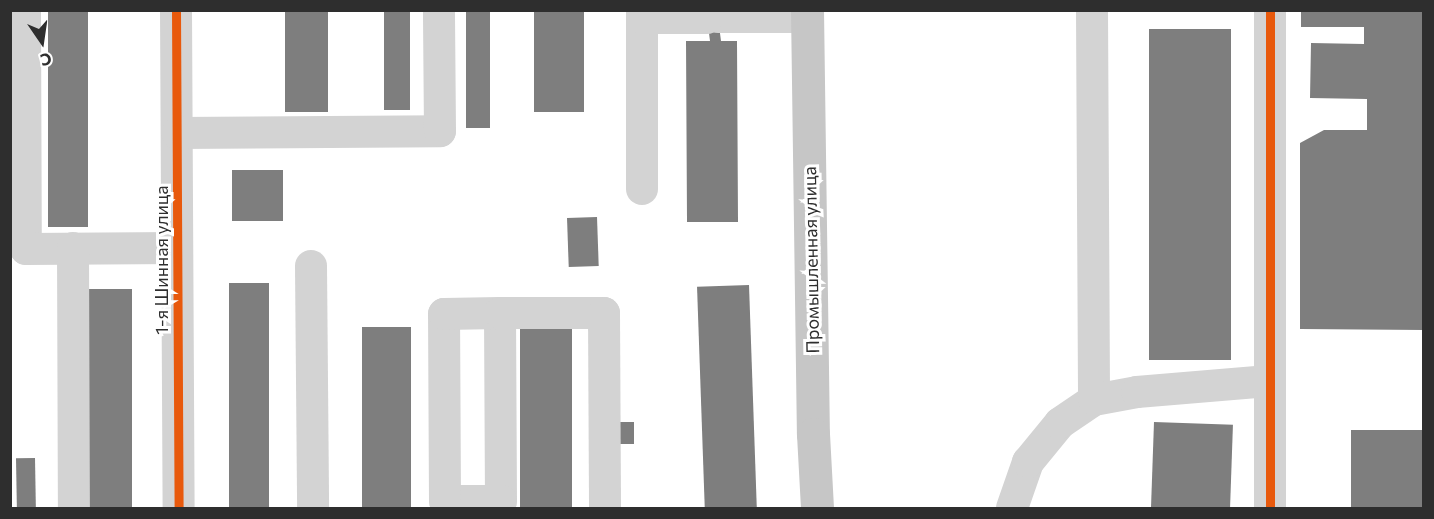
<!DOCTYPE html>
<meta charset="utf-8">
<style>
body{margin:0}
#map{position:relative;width:1434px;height:519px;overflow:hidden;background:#fff;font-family:Commissioner,sans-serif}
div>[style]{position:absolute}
.building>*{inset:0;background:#7e7e7e;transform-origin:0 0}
.minor>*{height:32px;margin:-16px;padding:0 16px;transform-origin:16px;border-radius:16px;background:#d3d3d3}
.major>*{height:33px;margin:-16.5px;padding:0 16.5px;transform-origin:16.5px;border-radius:16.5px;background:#c6c6c6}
.cycleway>*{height:9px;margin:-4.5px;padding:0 4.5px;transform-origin:4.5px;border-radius:4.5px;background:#e8590c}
span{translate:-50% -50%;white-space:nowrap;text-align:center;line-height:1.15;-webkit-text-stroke:6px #fff;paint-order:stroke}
.street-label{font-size:18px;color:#2e2e2e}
.frame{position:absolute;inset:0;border:12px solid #2e2e2e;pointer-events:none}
.north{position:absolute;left:12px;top:12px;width:60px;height:60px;-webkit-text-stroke:4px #fff;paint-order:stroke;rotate:167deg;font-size:16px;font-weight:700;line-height:24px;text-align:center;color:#2e2e2e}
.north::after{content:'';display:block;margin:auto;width:21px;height:27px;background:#2e2e2e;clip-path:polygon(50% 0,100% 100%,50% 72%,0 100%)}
</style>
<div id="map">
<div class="building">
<div style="left:48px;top:10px;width:40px;height:217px"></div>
<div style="left:285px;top:10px;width:43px;height:102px"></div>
<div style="left:384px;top:10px;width:26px;height:100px"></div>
<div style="left:466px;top:10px;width:24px;height:118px"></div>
<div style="left:534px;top:10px;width:50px;height:102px"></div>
<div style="clip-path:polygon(706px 10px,717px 10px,721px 41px,737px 41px,738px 222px,687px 222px,686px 41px,710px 41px)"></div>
<div style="clip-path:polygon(1301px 10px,1424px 10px,1424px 330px,1300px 329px,1300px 143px,1324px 130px,1367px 130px,1367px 99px,1310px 98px,1311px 43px,1364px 44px,1364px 27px,1301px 27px)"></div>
<div style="left:1149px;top:29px;width:82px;height:331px"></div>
<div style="left:232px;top:170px;width:51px;height:51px"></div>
<div style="left:597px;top:217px;width:49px;height:30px;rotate:88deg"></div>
<div style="left:229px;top:283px;width:40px;height:225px"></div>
<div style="left:749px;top:285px;width:223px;height:52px;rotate:88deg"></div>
<div style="left:89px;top:289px;width:43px;height:219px"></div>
<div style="left:411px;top:327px;width:181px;height:49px;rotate:90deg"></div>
<div style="left:572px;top:328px;width:180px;height:52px;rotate:90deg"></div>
<div style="left:612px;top:422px;width:22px;height:22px"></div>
<div style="left:1154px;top:422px;width:79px;height:86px;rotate:2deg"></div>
<div style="left:1351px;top:430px;width:73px;height:78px"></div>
<div style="left:35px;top:458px;width:50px;height:19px;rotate:89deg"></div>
</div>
<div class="minor">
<div style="left:25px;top:10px;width:239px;rotate:89.8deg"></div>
<div style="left:26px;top:249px;width:151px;rotate:-0.4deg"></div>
<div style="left:176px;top:10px;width:498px;rotate:89.7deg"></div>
<div style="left:642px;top:10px;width:179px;rotate:90deg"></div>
<div style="left:1092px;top:10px;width:390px;rotate:89.7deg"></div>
<div style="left:718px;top:17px;width:89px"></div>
<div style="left:642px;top:18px;width:65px"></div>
<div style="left:177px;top:133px;width:263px;rotate:-0.4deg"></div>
<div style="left:440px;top:131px;width:121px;rotate:-90.5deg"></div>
<div style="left:73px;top:248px;width:260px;rotate:89.8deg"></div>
<div style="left:311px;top:266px;width:242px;rotate:89.5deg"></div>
<div style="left:500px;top:313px;width:188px;rotate:89.7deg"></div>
<div style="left:501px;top:501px;width:56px;rotate:180deg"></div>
<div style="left:445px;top:501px;width:187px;rotate:-90.3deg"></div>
<div style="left:444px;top:314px;width:56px;rotate:-1deg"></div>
<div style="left:500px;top:313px;width:104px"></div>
<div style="left:604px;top:313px;width:195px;rotate:89.7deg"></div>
<div style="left:1012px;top:508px;width:49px;rotate:-70.8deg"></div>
<div style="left:1028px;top:462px;width:50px;rotate:-50.6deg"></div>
<div style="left:1060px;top:423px;width:41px;rotate:-34.1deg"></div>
<div style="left:1094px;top:400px;width:44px;rotate:-10.5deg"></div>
<div style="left:1137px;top:392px;width:132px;rotate:-4.8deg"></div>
<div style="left:1270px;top:508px;width:498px;rotate:-90deg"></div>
</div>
<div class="major">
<div style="left:807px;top:10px;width:424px;rotate:89.2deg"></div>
<div style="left:813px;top:434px;width:74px;rotate:86.9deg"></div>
</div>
<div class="cycleway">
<div style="left:176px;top:10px;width:498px;rotate:89.7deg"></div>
<div style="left:1270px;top:508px;width:498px;rotate:-90deg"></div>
</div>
<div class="street-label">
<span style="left:161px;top:260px;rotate:-90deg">1-я Шинная улица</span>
<span style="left:811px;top:260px;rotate:-91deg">Промышленная улица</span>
</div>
<div class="frame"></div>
<div class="north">С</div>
</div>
